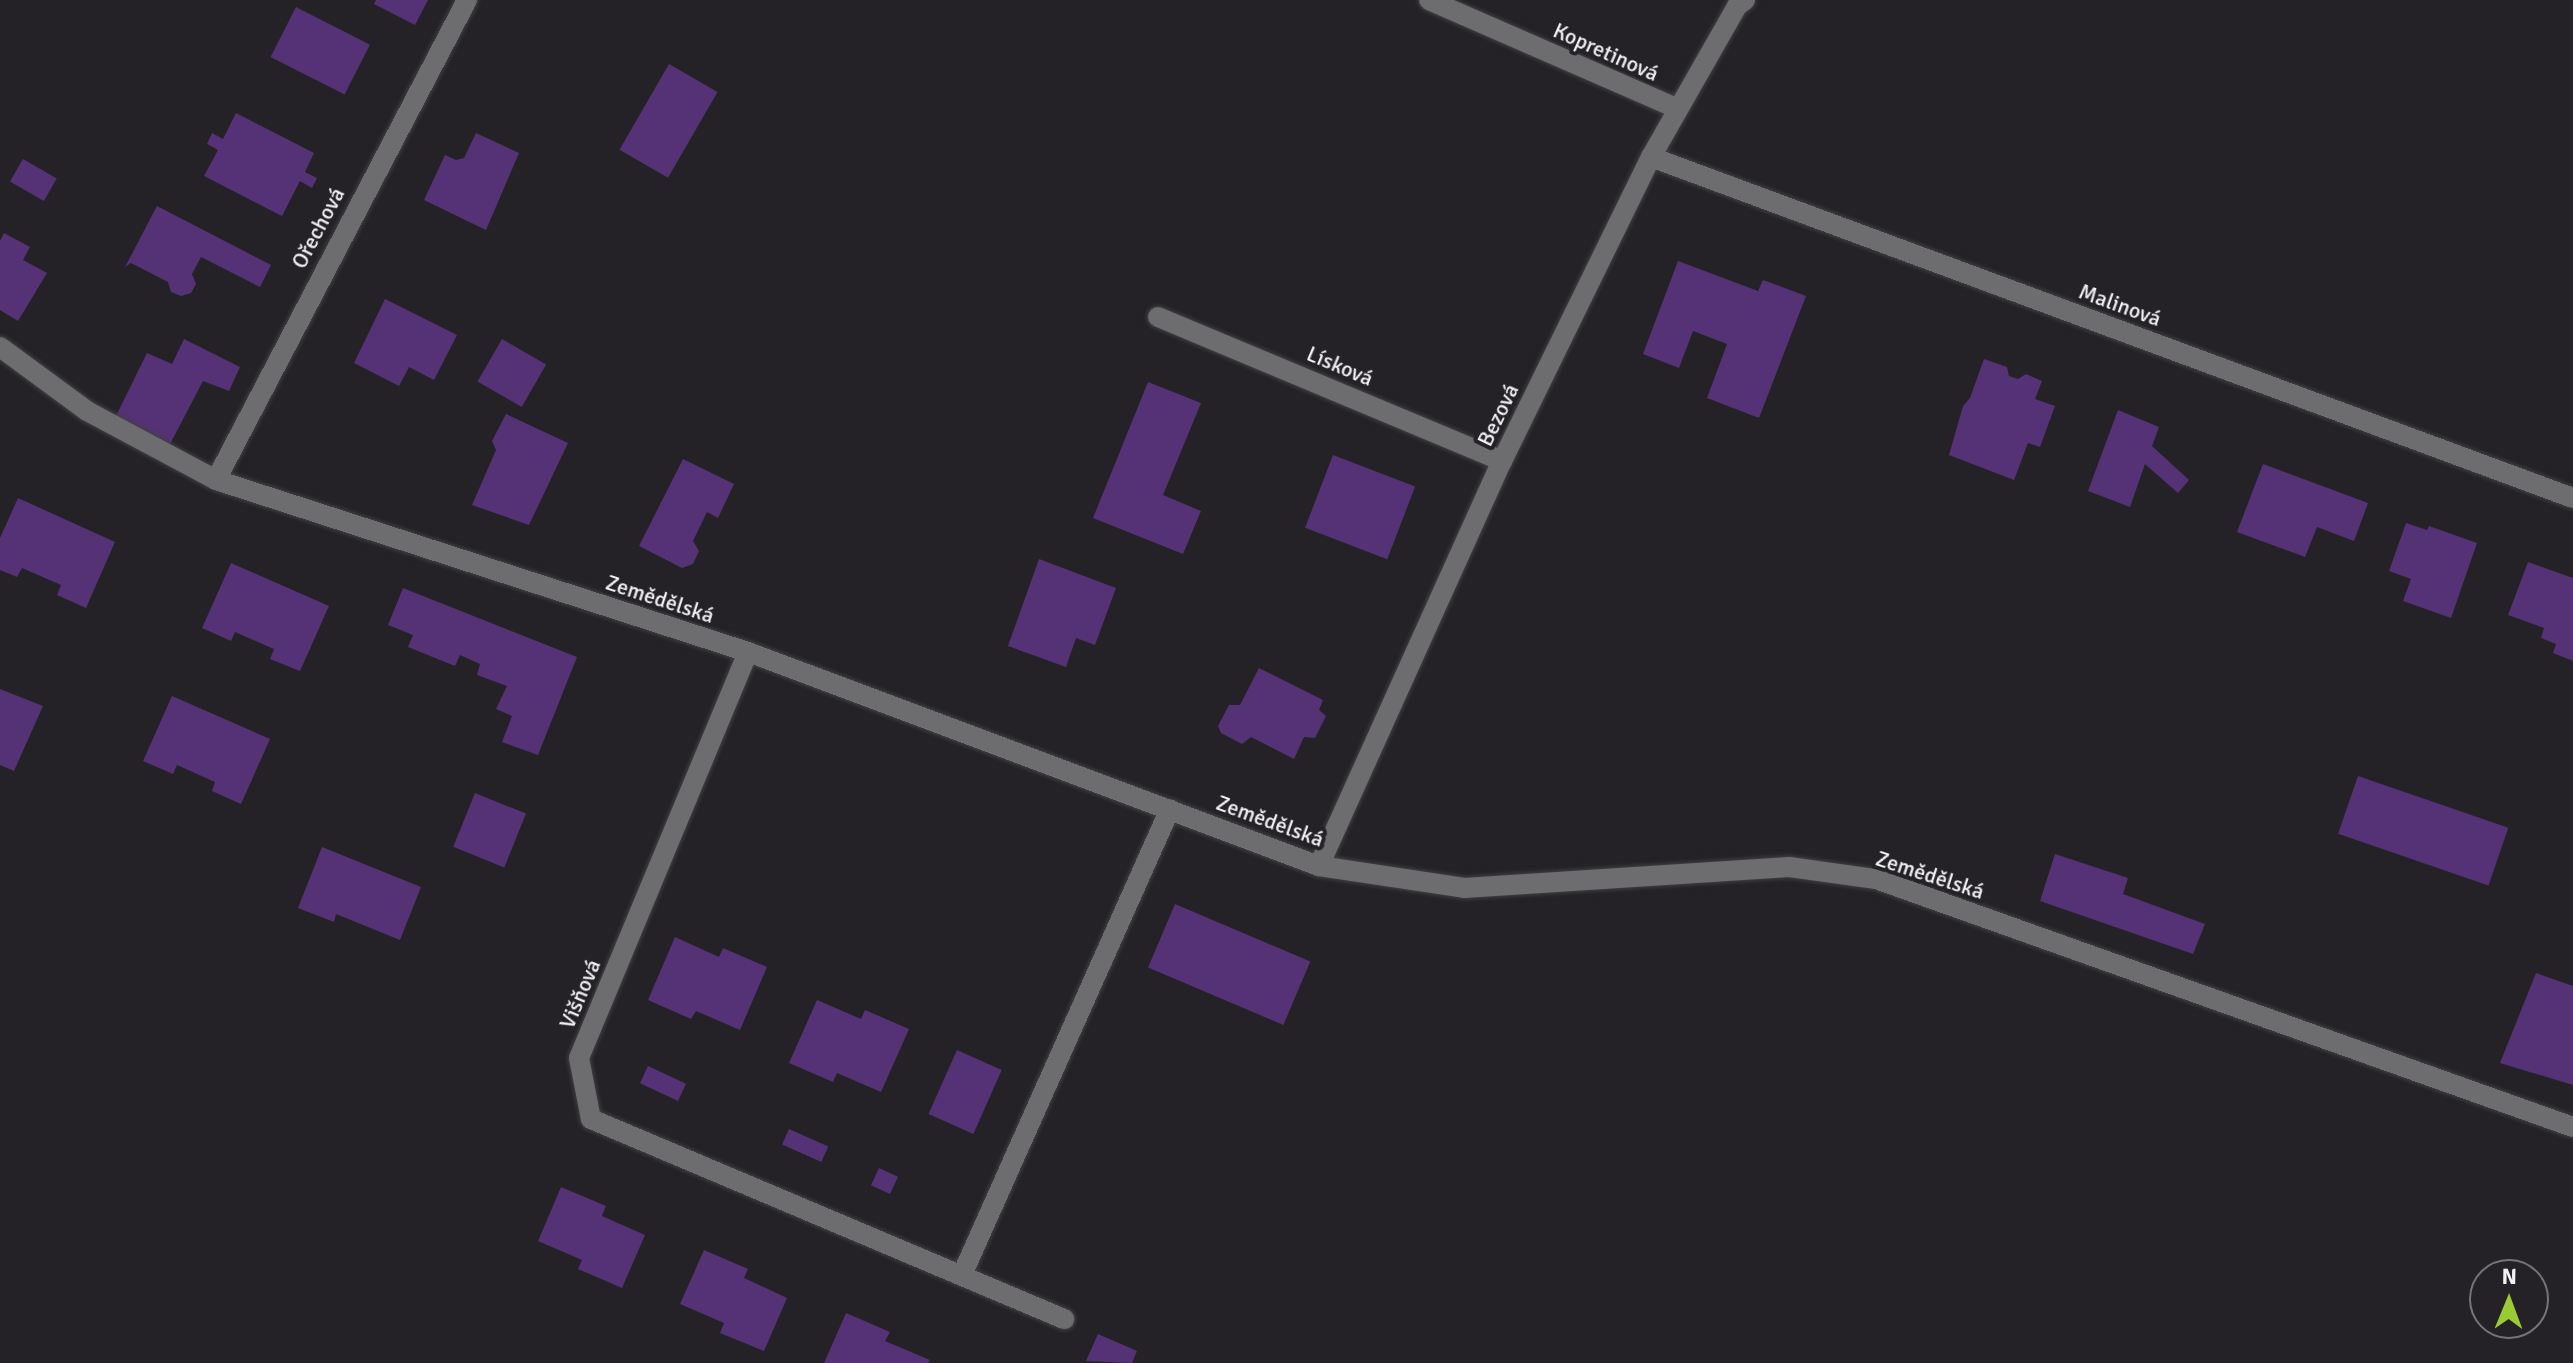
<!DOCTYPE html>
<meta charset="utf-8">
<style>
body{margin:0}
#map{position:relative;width:2573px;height:1363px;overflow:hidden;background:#242226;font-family:Signika,sans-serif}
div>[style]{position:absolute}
.building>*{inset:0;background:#553275;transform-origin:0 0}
.roads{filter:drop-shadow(0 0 2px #413f43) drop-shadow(0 0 2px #413f43)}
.minor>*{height:20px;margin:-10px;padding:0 10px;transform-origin:10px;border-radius:10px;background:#6d6c6e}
span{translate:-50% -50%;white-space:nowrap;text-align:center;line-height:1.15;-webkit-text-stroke:8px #242226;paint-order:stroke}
.street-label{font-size:22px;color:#f1f0f3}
.north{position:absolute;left:2469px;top:1259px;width:80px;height:80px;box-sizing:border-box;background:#242226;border:2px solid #767478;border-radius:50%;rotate:1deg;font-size:22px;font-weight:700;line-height:32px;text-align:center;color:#f1f0f3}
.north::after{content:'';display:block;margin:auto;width:28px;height:36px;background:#9bcb34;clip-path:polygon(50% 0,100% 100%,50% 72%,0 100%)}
</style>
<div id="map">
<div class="building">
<div style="clip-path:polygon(376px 0,428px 0,415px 25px,374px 4px)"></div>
<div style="left:296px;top:7px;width:83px;height:56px;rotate:27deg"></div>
<div style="left:669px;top:64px;width:56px;height:99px;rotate:30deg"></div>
<div style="clip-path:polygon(236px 113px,314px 153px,305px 172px,317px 178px,312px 188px,300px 181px,282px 216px,204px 176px,218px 150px,207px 144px,212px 133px,223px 139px)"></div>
<div style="clip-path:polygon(476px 133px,519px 153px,486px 230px,424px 200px,445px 155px,456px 160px,464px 158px)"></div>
<div style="left:23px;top:159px;width:39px;height:26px;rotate:30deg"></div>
<div style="clip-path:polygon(157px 206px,271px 265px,260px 287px,201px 257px,192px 274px,196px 284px,191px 293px,181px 296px,171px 292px,168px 282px,131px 263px,125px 267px)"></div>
<div style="clip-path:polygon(4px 233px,30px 247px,23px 260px,47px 273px,18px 321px,0 310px,0 241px)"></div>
<div style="clip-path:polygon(1678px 261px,1758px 291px,1763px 280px,1806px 296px,1759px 418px,1707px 398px,1727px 344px,1693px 331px,1679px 368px,1643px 354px)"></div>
<div style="clip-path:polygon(385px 299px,457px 335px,434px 380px,409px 367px,399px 386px,354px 363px)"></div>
<div style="clip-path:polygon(184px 339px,240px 367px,229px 391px,203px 381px,167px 450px,113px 422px,147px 353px,172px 364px)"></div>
<div style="left:502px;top:339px;width:51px;height:49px;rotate:30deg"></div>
<div style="clip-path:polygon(1984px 359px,2007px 367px,2009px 376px,2018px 379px,2026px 374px,2042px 381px,2035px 399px,2055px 406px,2040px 447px,2028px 443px,2014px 480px,1949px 455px,1963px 406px,1970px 398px)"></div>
<div style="clip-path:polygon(1148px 382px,1201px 403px,1163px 495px,1201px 511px,1183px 554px,1093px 518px)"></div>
<div style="clip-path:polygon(2118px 410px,2159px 427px,2152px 446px,2189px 480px,2178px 493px,2145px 464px,2130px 507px,2088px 491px)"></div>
<div style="clip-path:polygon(506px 414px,568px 443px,529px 525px,472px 505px,496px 450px,492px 441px)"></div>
<div style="left:1333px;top:455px;width:88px;height:78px;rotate:21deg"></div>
<div style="clip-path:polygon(683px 459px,734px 484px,718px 518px,707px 512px,693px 541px,699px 551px,693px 564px,682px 568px,639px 546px)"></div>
<div style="clip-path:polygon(2263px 464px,2368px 503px,2354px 541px,2317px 527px,2305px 557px,2237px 532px)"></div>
<div style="clip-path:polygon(18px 498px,115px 542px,86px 608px,57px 595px,61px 585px,22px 568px,17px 577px,0 570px,0 538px)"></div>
<div style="clip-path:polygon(2406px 523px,2427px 530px,2429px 526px,2477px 543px,2451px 618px,2403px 601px,2411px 579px,2389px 571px)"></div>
<div style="clip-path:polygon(1039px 559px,1116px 588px,1095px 645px,1076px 638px,1066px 667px,1008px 646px)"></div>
<div style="clip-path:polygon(2528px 562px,2573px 578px,2573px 661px,2553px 653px,2556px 644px,2541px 638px,2544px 628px,2508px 615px)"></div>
<div style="clip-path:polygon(231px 563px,329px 606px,300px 671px,270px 659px,274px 649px,235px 632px,231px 641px,202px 628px)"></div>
<div style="clip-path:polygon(403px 588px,577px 657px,538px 755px,502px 742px,512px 716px,496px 709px,507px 686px,477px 675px,480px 664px,460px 655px,455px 666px,408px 647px,413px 635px,388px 625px)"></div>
<div style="clip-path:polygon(1259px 668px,1323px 700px,1319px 710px,1326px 716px,1315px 738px,1304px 737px,1294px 759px,1251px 737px,1242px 744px,1221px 733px,1218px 726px,1229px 705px,1240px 705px)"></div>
<div style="clip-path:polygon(0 689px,43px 706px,14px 771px,0 765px)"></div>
<div style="clip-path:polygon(172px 696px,270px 739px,241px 804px,212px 791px,215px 782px,177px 765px,173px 774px,143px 761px)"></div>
<div style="left:2358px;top:776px;width:159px;height:61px;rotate:19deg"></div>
<div style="left:475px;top:793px;width:55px;height:58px;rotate:22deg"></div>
<div style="clip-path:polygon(322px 847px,421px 887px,400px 940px,336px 914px,334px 922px,298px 908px)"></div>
<div style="clip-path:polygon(2055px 854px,2128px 878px,2123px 894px,2205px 924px,2193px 954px,2040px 901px)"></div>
<div style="left:1175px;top:904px;width:147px;height:69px;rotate:23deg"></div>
<div style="clip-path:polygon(675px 937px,719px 957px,723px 948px,767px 967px,740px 1030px,696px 1011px,691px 1019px,648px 1000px)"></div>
<div style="clip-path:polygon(2536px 973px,2573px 986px,2573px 1085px,2500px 1063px)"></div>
<div style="clip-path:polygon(817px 1000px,861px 1019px,865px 1010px,909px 1029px,881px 1092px,837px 1073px,833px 1082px,789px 1063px)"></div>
<div style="left:957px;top:1050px;width:49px;height:70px;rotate:24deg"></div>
<div style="left:648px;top:1066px;width:42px;height:19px;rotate:25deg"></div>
<div style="left:789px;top:1129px;width:43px;height:17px;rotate:24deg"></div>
<div style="left:879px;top:1168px;width:21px;height:19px;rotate:25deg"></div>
<div style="clip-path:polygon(561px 1187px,606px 1206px,602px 1216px,645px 1235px,622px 1288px,578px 1269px,582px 1260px,538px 1241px)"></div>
<div style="clip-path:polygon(704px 1250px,748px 1269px,744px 1278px,787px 1298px,764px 1351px,720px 1333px,724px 1323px,680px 1304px)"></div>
<div style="clip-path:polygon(846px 1313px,890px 1332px,885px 1341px,930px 1360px,928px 1363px,824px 1363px)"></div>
<div style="clip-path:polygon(1098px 1334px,1137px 1351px,1132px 1363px,1086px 1361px)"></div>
</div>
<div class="roads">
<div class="minor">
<div style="left:1429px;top:0;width:270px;rotate:23.6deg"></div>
<div style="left:1651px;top:157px;width:983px;rotate:20.3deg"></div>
<div style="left:1158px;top:317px;width:373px;rotate:22.7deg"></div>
<div style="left:0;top:347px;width:108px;rotate:36.3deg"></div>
<div style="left:87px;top:411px;width:146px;rotate:28.1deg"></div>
<div style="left:216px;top:480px;width:559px;rotate:17.92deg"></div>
<div style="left:748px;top:652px;width:610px;rotate:20.55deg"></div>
<div style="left:1319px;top:866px;width:147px;rotate:8.6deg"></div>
<div style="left:1464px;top:888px;width:326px;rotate:-3.7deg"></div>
<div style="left:1789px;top:867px;width:88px;rotate:7.9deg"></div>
<div style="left:1876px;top:879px;width:740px;rotate:19.59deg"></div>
<div style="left:216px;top:480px;width:542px;rotate:-62.39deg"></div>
<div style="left:748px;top:652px;width:440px;rotate:112.6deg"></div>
<div style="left:579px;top:1058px;width:62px;rotate:78.9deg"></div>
<div style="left:591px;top:1119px;width:514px;rotate:22.92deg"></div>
<div style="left:1319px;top:866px;width:444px;rotate:-65.7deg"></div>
<div style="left:1502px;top:461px;width:339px;rotate:-63.9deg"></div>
<div style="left:1651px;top:157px;width:174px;rotate:-60.3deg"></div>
<div style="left:1737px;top:6px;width:10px;rotate:-37deg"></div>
<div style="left:962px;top:1275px;width:510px;rotate:-65.95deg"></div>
</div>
</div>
<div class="street-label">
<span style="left:1606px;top:52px;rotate:24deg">Kopretinová</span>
<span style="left:318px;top:228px;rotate:-62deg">Ořechová</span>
<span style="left:2120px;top:305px;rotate:20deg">Malinová</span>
<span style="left:1340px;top:366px;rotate:23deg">Lísková</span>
<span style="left:1498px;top:415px;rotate:-64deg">Bezová</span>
<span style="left:660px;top:599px;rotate:18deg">Zemědělská</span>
<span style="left:1270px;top:821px;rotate:20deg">Zemědělská</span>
<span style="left:1930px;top:875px;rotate:18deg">Zemědělská</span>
<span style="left:580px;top:994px;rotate:-67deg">Višňová</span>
</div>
<div class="north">N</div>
</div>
